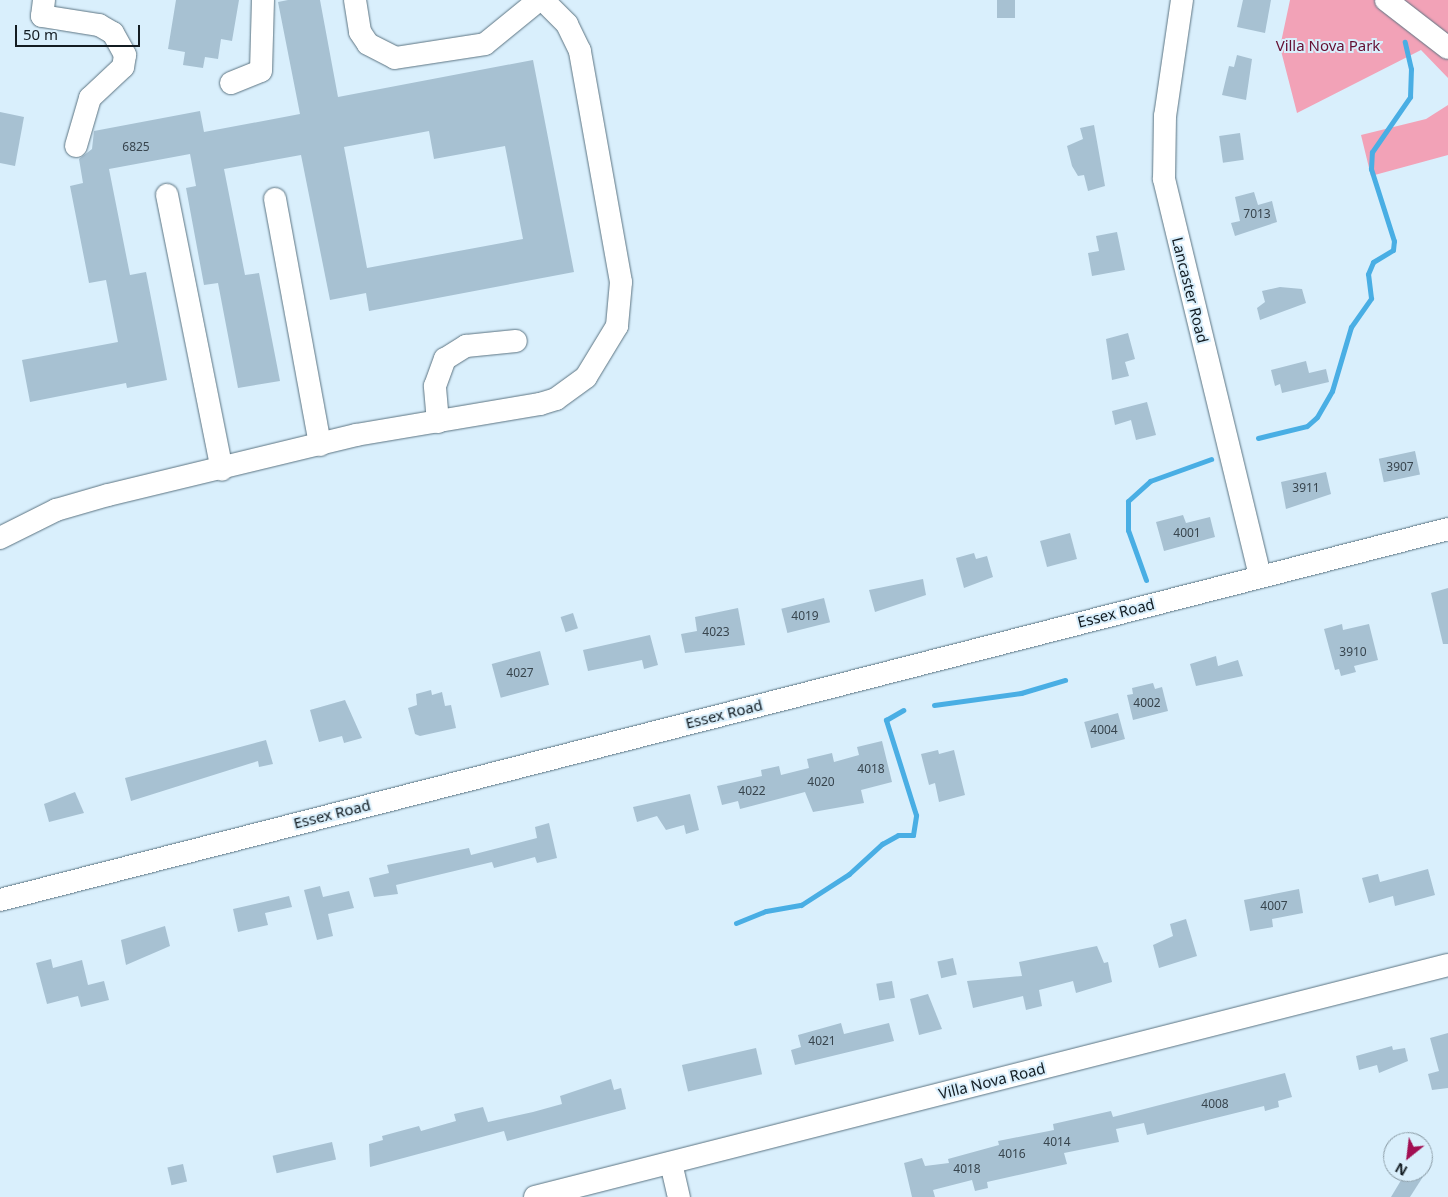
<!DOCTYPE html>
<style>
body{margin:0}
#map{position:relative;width:1448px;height:1197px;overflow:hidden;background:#d9effc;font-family:"Noto Sans",sans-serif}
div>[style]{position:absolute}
.green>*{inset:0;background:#f2a2b7}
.stream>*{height:5px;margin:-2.5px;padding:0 2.5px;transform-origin:2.5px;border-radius:2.5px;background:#49aee4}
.building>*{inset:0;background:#a7c1d2;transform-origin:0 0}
.roads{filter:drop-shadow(0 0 1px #5c7482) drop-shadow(0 0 1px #5c7482)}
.minor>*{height:22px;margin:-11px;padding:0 11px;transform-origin:11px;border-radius:11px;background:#fff}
span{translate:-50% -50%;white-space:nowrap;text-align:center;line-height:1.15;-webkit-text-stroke:4px #d9effc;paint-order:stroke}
.number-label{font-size:12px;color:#38454e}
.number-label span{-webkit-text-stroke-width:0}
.park-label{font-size:15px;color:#640e32}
.street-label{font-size:15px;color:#131c22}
.north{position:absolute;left:1383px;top:1132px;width:50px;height:50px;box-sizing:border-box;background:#d9effc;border:1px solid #8a9ba5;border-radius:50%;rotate:209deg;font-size:14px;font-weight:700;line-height:20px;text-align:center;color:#131c22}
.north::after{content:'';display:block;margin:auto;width:18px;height:22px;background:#a20f52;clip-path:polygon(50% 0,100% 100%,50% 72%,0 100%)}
.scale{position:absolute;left:15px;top:25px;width:125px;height:22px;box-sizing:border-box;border:2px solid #131c22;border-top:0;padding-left:6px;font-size:15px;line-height:18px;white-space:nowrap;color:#131c22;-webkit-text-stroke:4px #d9effc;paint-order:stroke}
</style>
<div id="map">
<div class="green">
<div style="clip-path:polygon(1290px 0,1448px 0,1448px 78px,1421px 50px,1297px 113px,1280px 47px)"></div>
<div style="clip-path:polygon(1448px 105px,1448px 155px,1371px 176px,1361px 135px,1426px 119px)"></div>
</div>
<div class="stream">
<div style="left:1258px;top:438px;width:50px;rotate:-13.8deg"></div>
<div style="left:1307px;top:426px;width:13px;rotate:-42deg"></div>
<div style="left:1317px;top:417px;width:30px;rotate:-60deg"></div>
<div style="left:1332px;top:391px;width:67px;rotate:-73.5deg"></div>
<div style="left:1351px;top:327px;width:35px;rotate:-55deg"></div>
<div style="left:1371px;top:298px;width:24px;rotate:-97deg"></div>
<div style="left:1368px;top:274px;width:13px;rotate:-67deg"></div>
<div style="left:1373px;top:262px;width:23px;rotate:-31deg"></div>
<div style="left:1393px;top:250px;width:9px;rotate:-84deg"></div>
<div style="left:1394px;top:241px;width:76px;rotate:-107.7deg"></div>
<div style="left:1371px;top:169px;width:17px;rotate:-87deg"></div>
<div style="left:1372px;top:152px;width:67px;rotate:-55.4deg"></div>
<div style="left:1410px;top:97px;width:28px;rotate:-88deg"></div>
<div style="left:1411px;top:69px;width:28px;rotate:-103deg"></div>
<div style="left:1146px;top:580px;width:53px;rotate:-109.8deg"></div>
<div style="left:1128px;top:530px;width:29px;rotate:-90deg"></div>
<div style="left:1128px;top:501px;width:30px;rotate:-42deg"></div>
<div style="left:1150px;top:481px;width:65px;rotate:-19.8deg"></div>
<div style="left:934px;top:705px;width:88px;rotate:-7.9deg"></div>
<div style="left:1021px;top:693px;width:46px;rotate:-16.5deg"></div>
<div style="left:736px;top:923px;width:32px;rotate:-22deg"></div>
<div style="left:766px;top:911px;width:36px;rotate:-10deg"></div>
<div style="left:801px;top:905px;width:57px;rotate:-32.9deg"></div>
<div style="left:849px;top:874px;width:45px;rotate:-42.3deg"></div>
<div style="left:882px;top:844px;width:18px;rotate:-29deg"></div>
<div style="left:898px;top:835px;width:15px"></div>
<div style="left:913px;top:835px;width:20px;rotate:-81deg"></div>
<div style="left:916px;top:815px;width:100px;rotate:-107.5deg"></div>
<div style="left:886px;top:720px;width:20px;rotate:-30deg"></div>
</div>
<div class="building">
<div style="clip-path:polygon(176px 0,239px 0,232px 41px,221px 39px,218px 59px,205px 57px,203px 68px,183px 65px,185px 52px,168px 49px)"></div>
<div style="clip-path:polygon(evenodd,288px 0,320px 0,338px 97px,533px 60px,574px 272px,369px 311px,366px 293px,330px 300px,301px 155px,224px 169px,245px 275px,259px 273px,280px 381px,238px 388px,218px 283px,204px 285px,186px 188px,196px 186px,190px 154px,109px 169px,130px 275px,146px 272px,167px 380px,127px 388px,126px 383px,30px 402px,22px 360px,118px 342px,106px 280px,89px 283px,70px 186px,83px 183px,79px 159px,92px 149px,94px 131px,200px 111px,204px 132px,300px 114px,278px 2px,288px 0,429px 131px,434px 159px,505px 146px,523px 239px,367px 268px,344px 147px,429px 131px)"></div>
<div style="left:997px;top:0;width:18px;height:18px"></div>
<div style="clip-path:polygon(1243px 0,1271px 0,1265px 33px,1237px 27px)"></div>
<div style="clip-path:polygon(1237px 55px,1252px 59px,1246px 100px,1222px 95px,1229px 66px,1234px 67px)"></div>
<div style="clip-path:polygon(0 112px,24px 117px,15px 166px,0 163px)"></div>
<div style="clip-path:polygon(1094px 125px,1105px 186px,1088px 191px,1084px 175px,1078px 176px,1072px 166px,1067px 146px,1083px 139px,1080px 128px)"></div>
<div style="left:1240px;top:133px;width:27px;height:21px;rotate:82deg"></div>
<div style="clip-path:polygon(1254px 192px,1258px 205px,1272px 201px,1277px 222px,1235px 236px,1231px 223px,1240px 221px,1235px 197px)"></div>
<div style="clip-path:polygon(1117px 232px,1125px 270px,1092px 276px,1088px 253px,1099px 251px,1096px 236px)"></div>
<div style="clip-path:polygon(1280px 287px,1302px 289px,1306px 303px,1260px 320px,1257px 308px,1265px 302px,1262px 291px)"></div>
<div style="clip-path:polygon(1128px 333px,1135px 359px,1125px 362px,1129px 376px,1112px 380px,1106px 339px)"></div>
<div style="clip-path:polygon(1306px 361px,1309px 373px,1326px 369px,1329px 382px,1282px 393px,1280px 384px,1275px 386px,1271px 370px)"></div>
<div style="clip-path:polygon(1147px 402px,1156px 435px,1136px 440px,1131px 420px,1115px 425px,1112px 411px)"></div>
<div style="left:1415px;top:451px;width:24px;height:37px;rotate:78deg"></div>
<div style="clip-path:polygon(1326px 472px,1331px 494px,1286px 509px,1281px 482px)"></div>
<div style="clip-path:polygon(1183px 515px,1186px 523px,1210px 517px,1215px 537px,1164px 551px,1156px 522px)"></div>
<div style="left:1070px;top:533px;width:27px;height:31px;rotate:75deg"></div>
<div style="clip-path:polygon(974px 553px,976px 559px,987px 556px,993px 577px,964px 588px,956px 558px)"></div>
<div style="clip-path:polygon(923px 579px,926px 595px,875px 612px,869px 590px)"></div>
<div style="clip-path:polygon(1448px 588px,1448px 644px,1443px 644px,1431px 593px)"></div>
<div style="left:824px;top:598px;width:25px;height:44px;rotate:76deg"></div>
<div style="clip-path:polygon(738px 608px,745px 645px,685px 653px,681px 634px,697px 631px,695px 617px)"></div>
<div style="left:573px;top:613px;width:16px;height:13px;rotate:72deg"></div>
<div style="clip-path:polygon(1342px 624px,1343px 630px,1369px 624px,1378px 660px,1354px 666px,1356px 672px,1341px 676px,1339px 669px,1335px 670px,1324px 629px)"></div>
<div style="clip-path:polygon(650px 635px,658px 665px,644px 669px,642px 660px,588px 671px,583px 650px)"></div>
<div style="left:540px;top:651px;width:35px;height:50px;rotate:75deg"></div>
<div style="clip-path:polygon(1216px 656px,1218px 666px,1238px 660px,1243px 676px,1196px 686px,1190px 664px)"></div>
<div style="clip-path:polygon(1153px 683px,1155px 689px,1162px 687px,1168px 711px,1133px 720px,1127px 695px,1133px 694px,1132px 688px)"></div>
<div style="clip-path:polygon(431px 690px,432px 695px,442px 692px,445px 706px,451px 705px,456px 728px,420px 736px,415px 734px,408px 708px,417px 705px,416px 694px)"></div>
<div style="clip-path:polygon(345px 700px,362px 738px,344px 743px,342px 736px,319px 742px,310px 710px)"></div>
<div style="left:1118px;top:713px;width:27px;height:35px;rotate:75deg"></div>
<div style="clip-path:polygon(266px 740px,273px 764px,259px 767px,258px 761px,131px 801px,125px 778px)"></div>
<div style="clip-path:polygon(882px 741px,892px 782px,861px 790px,864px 803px,813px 812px,805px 792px,740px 809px,738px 801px,722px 805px,717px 786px,762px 776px,761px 770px,779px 766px,781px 775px,809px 768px,807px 759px,832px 753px,834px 762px,859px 755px,857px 747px)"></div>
<div style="clip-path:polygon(938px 750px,939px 754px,954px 750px,965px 795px,939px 802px,935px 783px,929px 785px,921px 754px)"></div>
<div style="clip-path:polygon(75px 792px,84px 813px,49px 822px,44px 804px)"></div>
<div style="clip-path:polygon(690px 794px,699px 830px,686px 834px,684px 825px,666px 830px,657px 816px,637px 822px,633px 807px)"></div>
<div style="clip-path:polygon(549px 823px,557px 858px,537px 863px,535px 857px,494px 868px,492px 862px,396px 885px,398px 894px,374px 897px,369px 878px,389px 873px,387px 865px,469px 848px,471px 855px,537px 838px,535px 827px)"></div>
<div style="clip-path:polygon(1428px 869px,1435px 895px,1395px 906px,1393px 896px,1369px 903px,1362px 878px,1378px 874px,1380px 882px)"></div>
<div style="clip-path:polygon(320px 886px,323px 897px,349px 891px,354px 908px,328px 914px,333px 936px,317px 940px,304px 890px)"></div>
<div style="clip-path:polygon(1299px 889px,1303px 913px,1272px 919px,1273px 927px,1250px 931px,1244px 900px)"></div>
<div style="clip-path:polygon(289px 896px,292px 907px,265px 913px,268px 925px,238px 932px,233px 909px)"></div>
<div style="clip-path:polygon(1186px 919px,1197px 956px,1159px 968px,1153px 945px,1173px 936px,1170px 924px)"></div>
<div style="clip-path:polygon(165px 926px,170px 946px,126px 965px,121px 940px)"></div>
<div style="clip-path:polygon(1097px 946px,1104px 963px,1108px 962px,1112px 982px,1076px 993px,1073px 981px,1039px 990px,1042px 1006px,1026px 1010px,1023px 996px,973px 1008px,967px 981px,1022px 976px,1019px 962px)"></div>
<div style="left:953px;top:958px;width:17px;height:16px;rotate:77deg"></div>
<div style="clip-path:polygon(51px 959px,53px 968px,82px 960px,88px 985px,104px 981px,109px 1000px,81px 1007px,78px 996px,47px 1004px,36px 963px)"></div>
<div style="left:892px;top:981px;width:17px;height:16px;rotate:80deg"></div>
<div style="clip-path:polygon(928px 994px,942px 1029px,919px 1035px,910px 999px)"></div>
<div style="clip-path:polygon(841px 1023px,844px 1034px,889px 1023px,894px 1041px,795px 1065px,791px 1050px,801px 1047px,798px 1035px)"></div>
<div style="clip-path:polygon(1448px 1033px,1448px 1088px,1432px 1090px,1428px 1074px,1439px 1071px,1430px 1038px)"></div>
<div style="clip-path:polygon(1392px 1046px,1393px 1050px,1405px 1048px,1408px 1061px,1379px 1073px,1377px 1065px,1359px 1070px,1356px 1056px)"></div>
<div style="left:756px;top:1048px;width:27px;height:76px;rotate:77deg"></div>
<div style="clip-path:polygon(1285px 1073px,1292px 1097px,1278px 1101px,1279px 1107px,1265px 1111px,1264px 1106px,1147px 1135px,1144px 1123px,1116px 1129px,1119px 1142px,1064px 1153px,1067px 1164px,987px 1182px,988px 1188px,975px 1191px,972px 1180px,933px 1190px,935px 1197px,912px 1197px,904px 1163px,922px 1158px,925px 1166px,949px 1163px,948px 1159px,999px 1145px,998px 1141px,1054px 1130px,1053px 1124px,1111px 1111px,1113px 1117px)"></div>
<div style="clip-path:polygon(611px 1079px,614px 1090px,621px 1088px,626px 1109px,507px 1141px,504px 1131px,370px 1167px,369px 1144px,383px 1140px,382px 1136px,419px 1126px,421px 1131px,456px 1121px,454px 1114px,483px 1107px,488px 1122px,533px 1112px,562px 1104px,560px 1096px)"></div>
<div style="left:332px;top:1142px;width:18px;height:61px;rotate:77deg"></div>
<div style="left:183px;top:1164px;width:18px;height:16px;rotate:77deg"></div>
<div style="clip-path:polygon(1406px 1172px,1426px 1172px,1410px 1197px,1391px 1197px)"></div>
</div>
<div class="roads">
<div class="minor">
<div style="left:44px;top:0;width:16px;rotate:97deg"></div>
<div style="left:42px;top:16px;width:58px;rotate:9deg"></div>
<div style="left:99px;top:25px;width:16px;rotate:30deg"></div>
<div style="left:113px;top:33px;width:25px;rotate:61deg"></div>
<div style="left:125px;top:55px;width:12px;rotate:99deg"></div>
<div style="left:123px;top:67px;width:45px;rotate:136.8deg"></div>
<div style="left:90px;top:98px;width:50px;rotate:106.3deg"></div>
<div style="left:355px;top:0;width:32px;rotate:81deg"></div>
<div style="left:360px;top:32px;width:14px;rotate:56deg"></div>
<div style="left:368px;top:44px;width:30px;rotate:27deg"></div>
<div style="left:395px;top:58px;width:91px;rotate:-8.8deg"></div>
<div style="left:485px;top:44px;width:70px;rotate:-39.2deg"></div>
<div style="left:1182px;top:0;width:117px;rotate:98.3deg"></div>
<div style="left:1165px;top:116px;width:63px;rotate:90.9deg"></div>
<div style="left:1164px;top:179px;width:408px;rotate:76.4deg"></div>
<div style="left:1386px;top:0;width:78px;rotate:37.7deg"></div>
<div style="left:231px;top:83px;width:32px;rotate:-22deg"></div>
<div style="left:261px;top:71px;width:71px;rotate:-88.4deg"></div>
<div style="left:167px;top:195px;width:280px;rotate:78.7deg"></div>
<div style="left:275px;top:199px;width:250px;rotate:79.6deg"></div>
<div style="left:438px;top:422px;width:36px;rotate:-95deg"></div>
<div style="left:435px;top:386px;width:29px;rotate:-70deg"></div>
<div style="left:445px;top:359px;width:25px;rotate:-32deg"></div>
<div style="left:466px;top:346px;width:50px;rotate:-5.7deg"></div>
<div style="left:0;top:538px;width:63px;rotate:-26.6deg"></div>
<div style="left:56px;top:510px;width:54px;rotate:-16.1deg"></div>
<div style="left:108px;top:495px;width:255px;rotate:-13.6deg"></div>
<div style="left:356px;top:435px;width:187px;rotate:-9.6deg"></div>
<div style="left:540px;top:404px;width:17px;rotate:-17deg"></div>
<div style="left:556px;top:399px;width:37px;rotate:-36deg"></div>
<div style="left:586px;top:377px;width:60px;rotate:-58.7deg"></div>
<div style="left:617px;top:326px;width:44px;rotate:-84.8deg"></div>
<div style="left:621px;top:282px;width:235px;rotate:-100.1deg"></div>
<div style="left:580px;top:51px;width:30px;rotate:-116deg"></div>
<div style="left:567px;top:24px;width:34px;rotate:-135deg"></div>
<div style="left:0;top:900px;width:1495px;rotate:-14.37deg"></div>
<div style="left:671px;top:1163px;width:35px;rotate:77deg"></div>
<div style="left:535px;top:1197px;width:942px;rotate:-14.26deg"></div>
</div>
</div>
<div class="number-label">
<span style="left:136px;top:147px">6825</span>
<span style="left:1257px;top:214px">7013</span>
<span style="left:1400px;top:467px">3907</span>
<span style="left:1306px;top:488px">3911</span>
<span style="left:1187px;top:533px">4001</span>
<span style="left:805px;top:616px">4019</span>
<span style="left:716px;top:632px">4023</span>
<span style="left:1353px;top:652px">3910</span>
<span style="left:520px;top:673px">4027</span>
<span style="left:1147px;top:703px">4002</span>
<span style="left:1104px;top:730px">4004</span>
<span style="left:871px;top:769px">4018</span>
<span style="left:821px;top:782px">4020</span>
<span style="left:752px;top:791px">4022</span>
<span style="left:1274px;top:906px">4007</span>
<span style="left:822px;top:1041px">4021</span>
<span style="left:1215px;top:1104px">4008</span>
<span style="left:1057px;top:1142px">4014</span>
<span style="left:1012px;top:1154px">4016</span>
<span style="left:967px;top:1169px">4018</span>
</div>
<div class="park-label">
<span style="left:1328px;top:46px">Villa Nova Park</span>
</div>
<div class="street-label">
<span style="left:1190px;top:290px;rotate:76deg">Lancaster Road</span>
<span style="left:1116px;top:613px;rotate:-14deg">Essex Road</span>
<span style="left:724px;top:714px;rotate:-14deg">Essex Road</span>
<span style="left:332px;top:814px;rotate:-14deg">Essex Road</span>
<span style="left:992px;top:1081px;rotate:-14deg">Villa Nova Road</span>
</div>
<div class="north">N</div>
<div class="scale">50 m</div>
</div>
